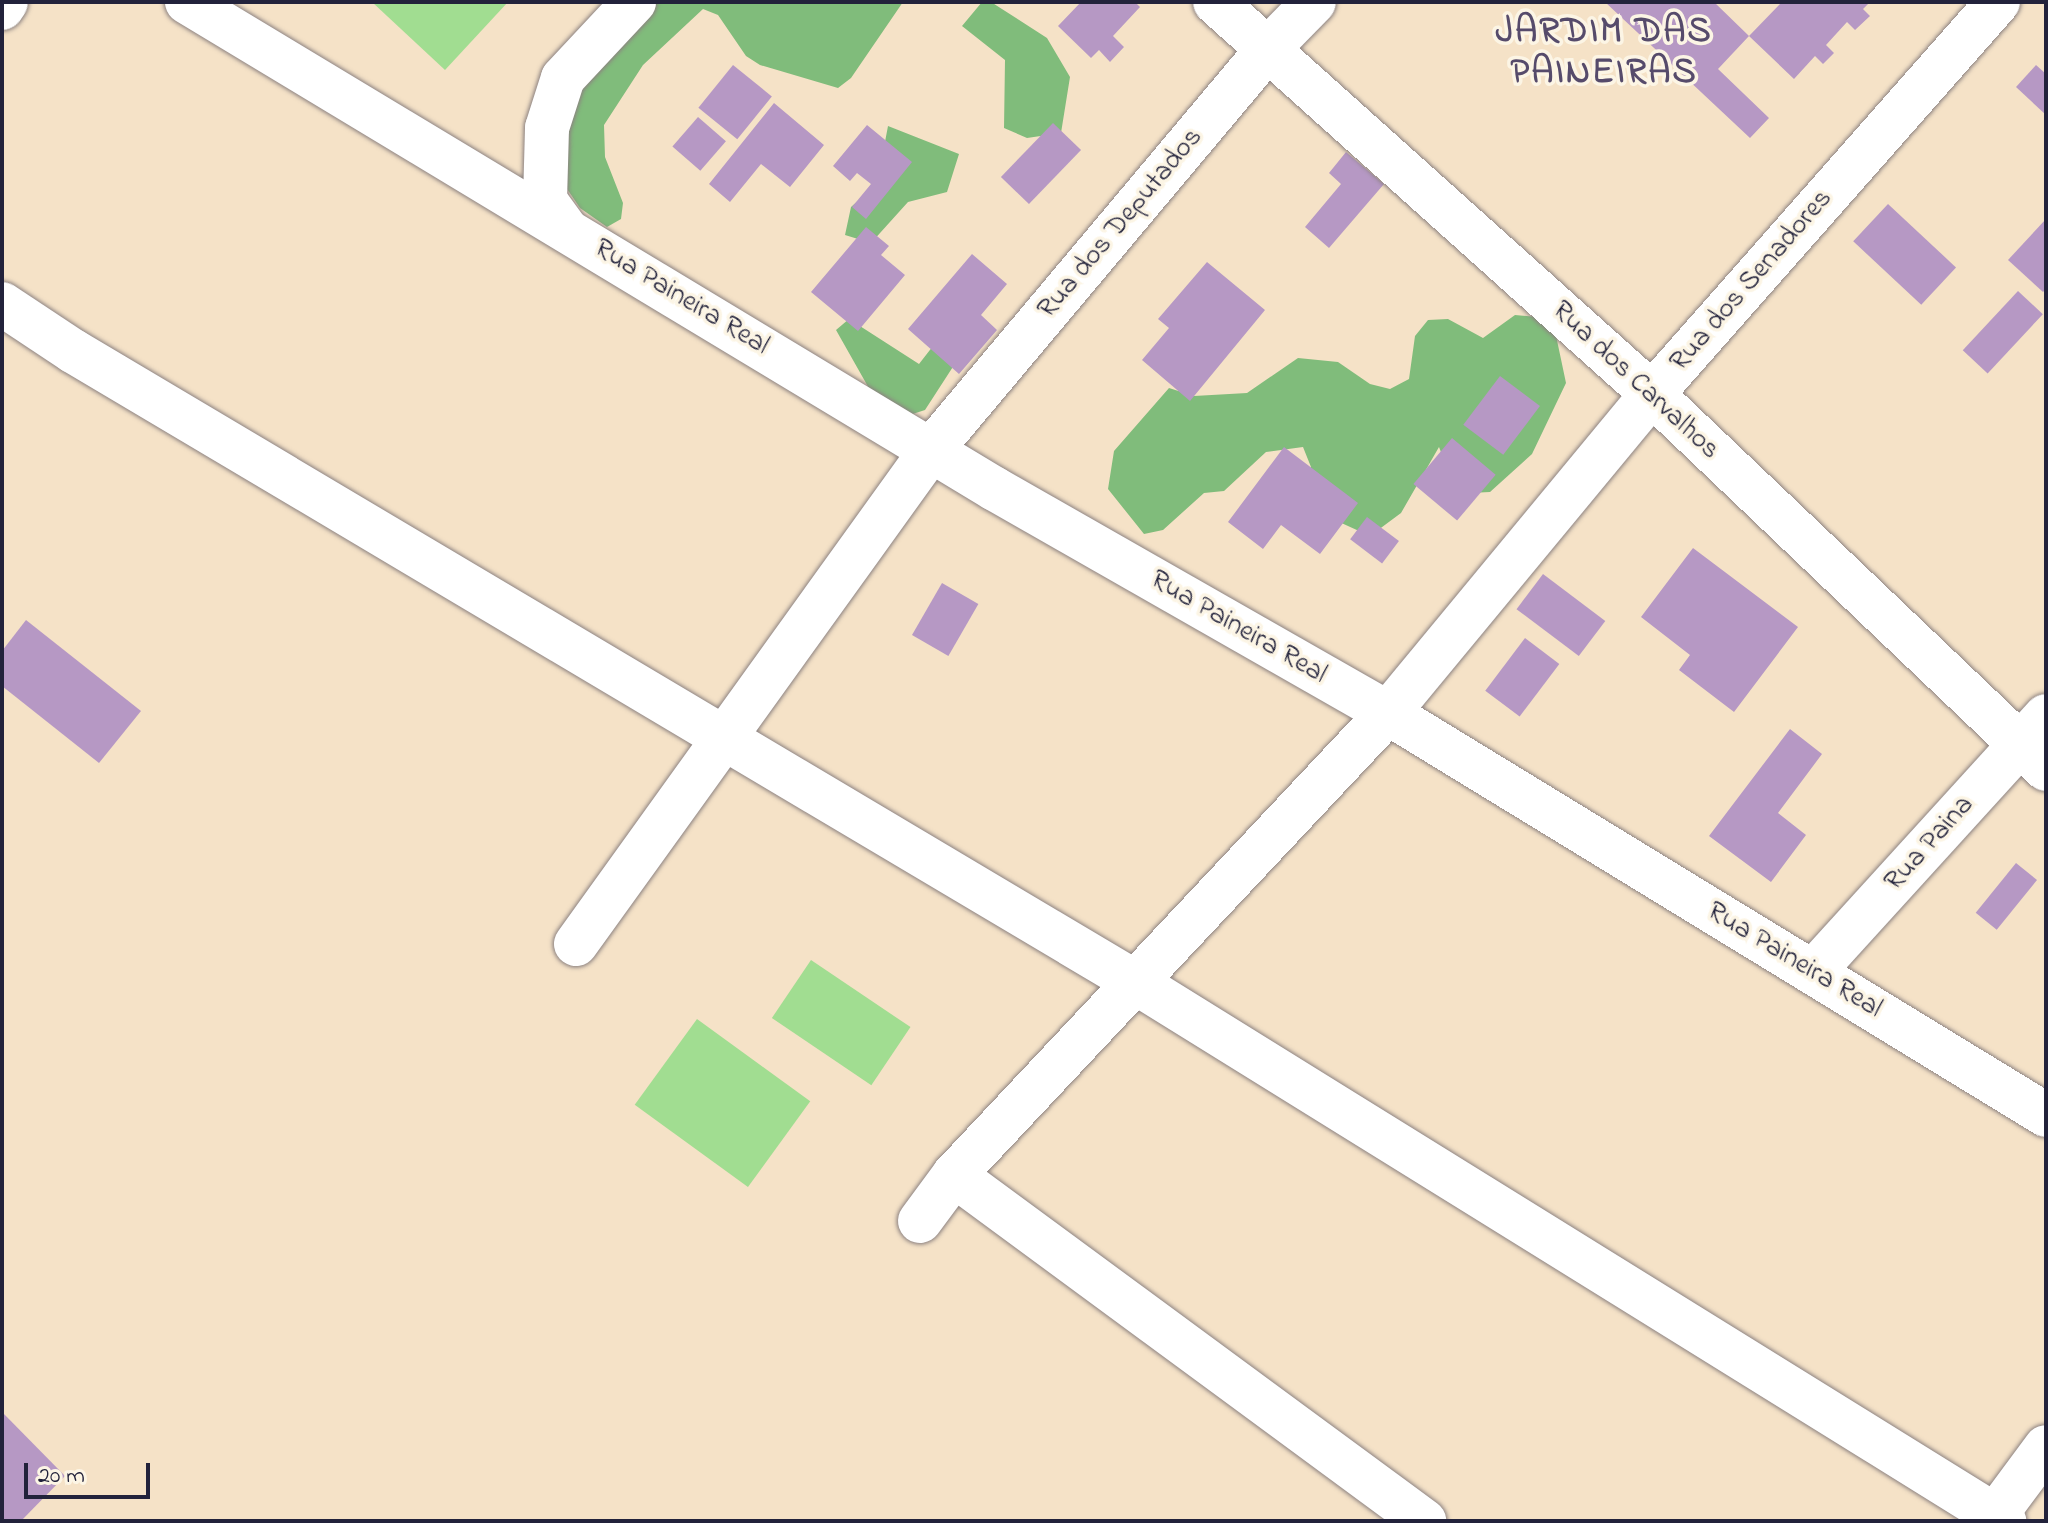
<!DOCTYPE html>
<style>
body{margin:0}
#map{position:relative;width:2048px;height:1523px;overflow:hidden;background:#f5e2c7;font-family:"Indie Flower",sans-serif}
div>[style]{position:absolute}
.green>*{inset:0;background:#a1dd91;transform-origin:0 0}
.forest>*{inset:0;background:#80bc7b}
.building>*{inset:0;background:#b698c4;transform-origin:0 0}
.roads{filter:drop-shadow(0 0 2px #8c8281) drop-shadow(0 0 2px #8c8281)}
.street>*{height:44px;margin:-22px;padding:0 22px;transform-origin:22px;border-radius:22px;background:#fff}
span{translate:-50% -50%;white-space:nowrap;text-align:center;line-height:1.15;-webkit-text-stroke:7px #fcf5e5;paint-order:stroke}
.street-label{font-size:28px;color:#22223b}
.district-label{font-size:36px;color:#564b6b;font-weight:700;letter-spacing:2px}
.frame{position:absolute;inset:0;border:4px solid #22223b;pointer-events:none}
.scale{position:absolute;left:24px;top:1463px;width:126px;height:36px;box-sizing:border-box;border:4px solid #22223b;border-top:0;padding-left:10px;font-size:24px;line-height:28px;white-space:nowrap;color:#22223b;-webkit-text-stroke:6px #fcf5e5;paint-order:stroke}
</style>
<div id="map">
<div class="green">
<div style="clip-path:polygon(372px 2px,508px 2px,445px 70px)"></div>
<div style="left:811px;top:960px;width:120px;height:70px;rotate:34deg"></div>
<div style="left:697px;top:1019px;width:140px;height:106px;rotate:36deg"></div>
</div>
<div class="forest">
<div style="clip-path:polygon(610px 2px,903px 2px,851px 78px,838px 88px,760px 65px,746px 56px,718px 15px,703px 9px,643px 65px,604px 125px,605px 157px,623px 203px,621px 219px,607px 227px,580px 208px,561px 180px,578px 41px)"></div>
<div style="clip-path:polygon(982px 2px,991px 2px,1047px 38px,1070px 77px,1061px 133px,1027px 138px,1004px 128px,1005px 60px,962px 26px)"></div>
<div style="clip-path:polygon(888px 126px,959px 154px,947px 192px,908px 202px,871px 243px,845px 235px,851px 207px,877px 184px)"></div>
<div style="clip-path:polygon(1515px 315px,1537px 317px,1554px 326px,1566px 383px,1532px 454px,1490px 492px,1470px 493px,1453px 483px,1439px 447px,1401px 513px,1370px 536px,1304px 506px,1311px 467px,1303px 447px,1266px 452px,1224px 491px,1204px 493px,1163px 530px,1144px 534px,1108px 489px,1114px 451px,1169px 388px,1194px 396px,1247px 393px,1298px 358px,1338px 362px,1370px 384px,1390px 389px,1409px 379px,1415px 336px,1428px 320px,1448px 319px,1483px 338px)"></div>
<div style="clip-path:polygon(849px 319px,919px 364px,933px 346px,958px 359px,925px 410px,888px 422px,836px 330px)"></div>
</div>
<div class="building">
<div style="clip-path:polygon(1081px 2px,1135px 2px,1140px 7px,1113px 36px,1124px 47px,1110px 62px,1099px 50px,1091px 58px,1058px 26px)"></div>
<div style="clip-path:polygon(1605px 2px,1714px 2px,1749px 36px,1718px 69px,1769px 118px,1750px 138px)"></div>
<div style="clip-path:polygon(1782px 2px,1870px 2px,1863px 9px,1870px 16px,1855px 30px,1847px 22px,1826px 45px,1834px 53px,1823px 64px,1815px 56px,1794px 79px,1749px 36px)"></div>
<div style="left:733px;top:65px;width:50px;height:55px;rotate:39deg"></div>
<div style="clip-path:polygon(2036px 65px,2046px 74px,2046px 115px,2016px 87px)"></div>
<div style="clip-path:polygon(774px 103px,824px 145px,790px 187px,761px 164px,730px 202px,709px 184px)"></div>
<div style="left:698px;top:117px;width:37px;height:39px;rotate:41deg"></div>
<div style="left:1053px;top:123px;width:39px;height:75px;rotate:44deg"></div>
<div style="clip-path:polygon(867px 125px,912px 162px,866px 219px,852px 207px,871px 184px,857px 173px,850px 181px,833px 166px)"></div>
<div style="clip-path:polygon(1346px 152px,1384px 184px,1329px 248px,1305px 227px,1341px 184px,1329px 173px)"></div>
<div style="left:1888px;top:204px;width:93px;height:51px;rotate:43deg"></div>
<div style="clip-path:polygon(2046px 219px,2046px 289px,2043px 292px,2008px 260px)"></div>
<div style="clip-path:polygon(866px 227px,889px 246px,881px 255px,905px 275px,858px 331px,811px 292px)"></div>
<div style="clip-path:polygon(972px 254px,1007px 284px,981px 315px,997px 330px,959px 374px,908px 329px)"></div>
<div style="clip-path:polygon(1207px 262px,1265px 310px,1190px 401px,1142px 360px,1169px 328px,1158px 319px)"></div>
<div style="left:2018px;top:291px;width:34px;height:81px;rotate:43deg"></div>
<div style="left:1500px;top:376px;width:50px;height:61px;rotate:37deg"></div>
<div style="left:1452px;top:438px;width:57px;height:60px;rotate:40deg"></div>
<div style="clip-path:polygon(1284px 447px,1358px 503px,1320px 554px,1281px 525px,1263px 549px,1228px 522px)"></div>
<div style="left:1367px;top:517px;width:40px;height:28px;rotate:37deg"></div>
<div style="clip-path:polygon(1693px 548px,1798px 627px,1734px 712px,1679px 670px,1690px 655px,1641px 617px)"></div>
<div style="left:1543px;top:574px;width:78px;height:44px;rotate:37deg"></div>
<div style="left:942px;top:583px;width:42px;height:60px;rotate:30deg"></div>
<div style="clip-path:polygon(26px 620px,141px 711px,99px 763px,2px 686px,2px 651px)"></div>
<div style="left:1525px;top:638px;width:43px;height:66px;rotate:37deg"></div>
<div style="clip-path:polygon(1790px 729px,1822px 754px,1778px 813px,1806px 835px,1771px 882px,1709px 836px)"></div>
<div style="left:2016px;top:863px;width:27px;height:64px;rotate:39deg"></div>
<div style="clip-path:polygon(2px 1412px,65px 1476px,21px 1521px,2px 1521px)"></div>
</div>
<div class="roads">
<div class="street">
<div style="left:187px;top:2px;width:943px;rotate:31.08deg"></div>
<div style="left:995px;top:489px;width:452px;rotate:29.7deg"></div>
<div style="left:1388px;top:713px;width:771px;rotate:31.42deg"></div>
<div style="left:1215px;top:2px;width:587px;rotate:41.89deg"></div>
<div style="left:1652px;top:394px;width:544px;rotate:43.58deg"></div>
<div style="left:2px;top:8px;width:7px;rotate:-56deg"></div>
<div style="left:565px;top:228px;width:34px;rotate:-126deg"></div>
<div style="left:545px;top:200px;width:72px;rotate:-88.4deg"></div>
<div style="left:547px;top:128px;width:52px;rotate:-72.3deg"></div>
<div style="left:563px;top:78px;width:104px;rotate:-46.9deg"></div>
<div style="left:2px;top:304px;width:85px;rotate:33.5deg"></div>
<div style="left:73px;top:351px;width:1235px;rotate:30.72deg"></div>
<div style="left:1135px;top:982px;width:1023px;rotate:31.81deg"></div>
<div style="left:576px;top:944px;width:610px;rotate:-54.28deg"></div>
<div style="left:932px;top:449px;width:521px;rotate:-49.98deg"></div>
<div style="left:1267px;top:50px;width:67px;rotate:-45.6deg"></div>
<div style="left:1813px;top:972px;width:346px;rotate:-47.7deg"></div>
<div style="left:954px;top:1175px;width:634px;rotate:-46.79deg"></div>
<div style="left:1388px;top:713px;width:414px;rotate:-50.4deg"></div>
<div style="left:1652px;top:394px;width:523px;rotate:-48.57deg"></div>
<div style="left:920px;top:1221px;width:57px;rotate:-53.5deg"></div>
<div style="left:954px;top:1175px;width:584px;rotate:36.36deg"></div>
<div style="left:1991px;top:1521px;width:92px;rotate:-53.4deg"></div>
</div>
</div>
<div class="street-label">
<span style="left:1121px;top:224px;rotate:-50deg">Rua dos Deputados</span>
<span style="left:1752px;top:281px;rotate:-49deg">Rua dos Senadores</span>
<span style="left:681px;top:298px;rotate:31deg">Rua Paineira Real</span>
<span style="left:1635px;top:381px;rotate:43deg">Rua dos Carvalhos</span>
<span style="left:1238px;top:628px;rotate:30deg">Rua Paineira Real</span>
<span style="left:1930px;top:844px;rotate:-48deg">Rua Paina</span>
<span style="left:1794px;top:961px;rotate:31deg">Rua Paineira Real</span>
</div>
<div class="district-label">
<span style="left:1604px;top:53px">JARDIM DAS<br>PAINEIRAS</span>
</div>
<div class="frame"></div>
<div class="scale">20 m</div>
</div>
